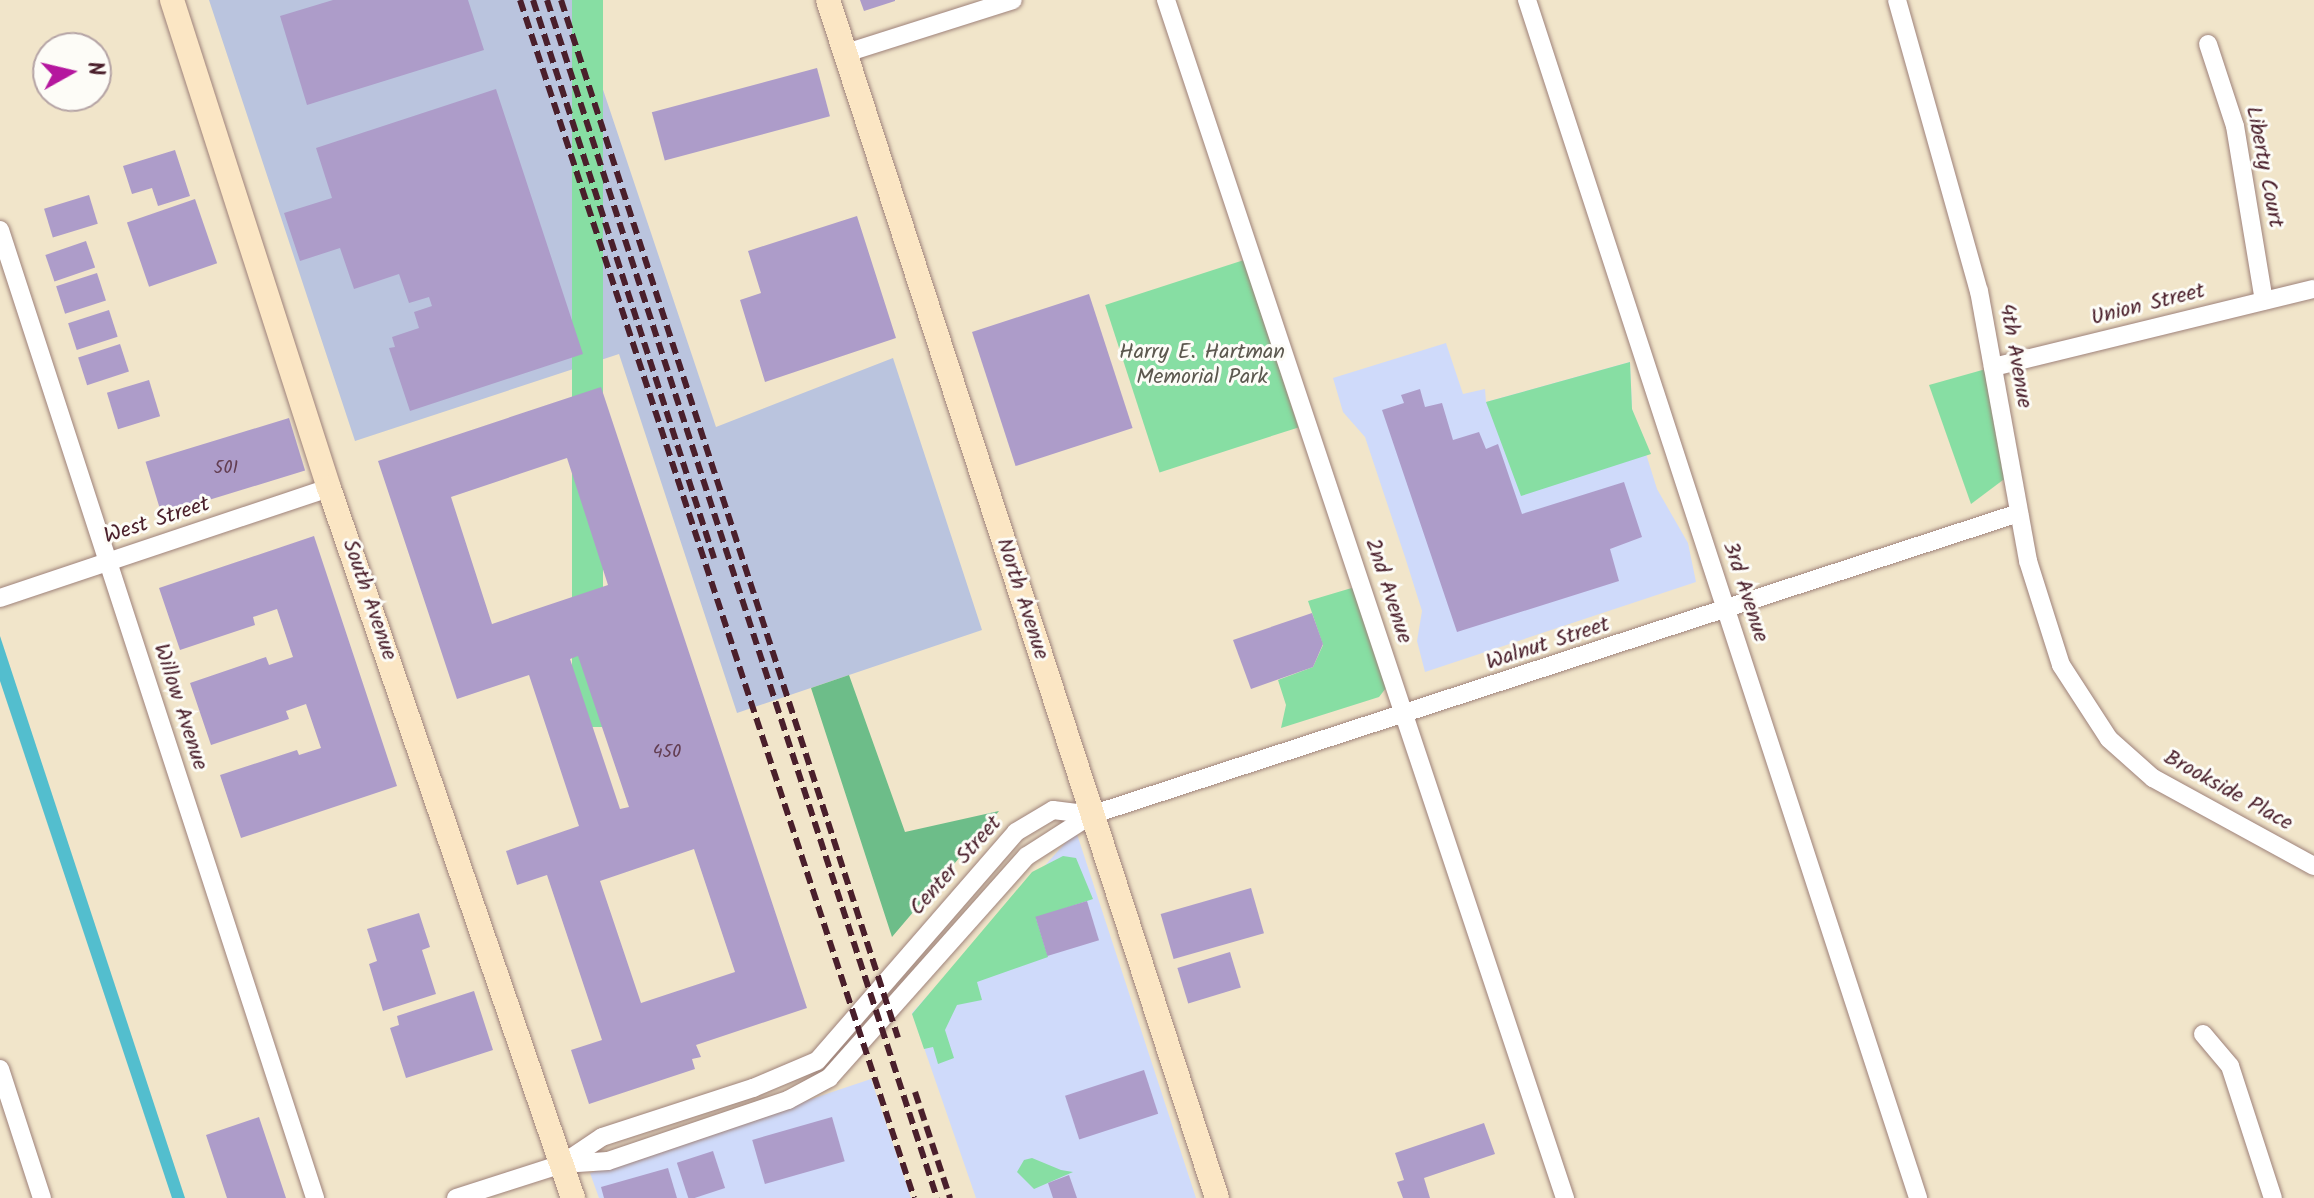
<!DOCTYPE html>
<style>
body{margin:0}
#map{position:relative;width:2314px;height:1198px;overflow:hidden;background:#f1e5ca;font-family:Kalam,sans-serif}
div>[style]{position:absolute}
.built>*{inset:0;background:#cfdafa}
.industrial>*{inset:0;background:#bac4de}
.green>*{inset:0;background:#87dea3;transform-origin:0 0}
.forest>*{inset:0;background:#6dbd89}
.water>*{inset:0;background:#53bece}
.building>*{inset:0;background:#ad9cc9;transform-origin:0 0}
.roads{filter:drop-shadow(0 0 2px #9e827a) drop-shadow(0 0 2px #9e827a)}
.street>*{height:18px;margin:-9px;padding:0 9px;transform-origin:9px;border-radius:9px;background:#fff}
.secondary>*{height:24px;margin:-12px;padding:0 12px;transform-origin:12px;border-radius:12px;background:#fbe6c4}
.rail>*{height:6px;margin-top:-3px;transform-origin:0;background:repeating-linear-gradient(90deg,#4a1f2b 0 12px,transparent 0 18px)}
span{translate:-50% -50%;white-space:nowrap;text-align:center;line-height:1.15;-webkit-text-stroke:6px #fdfcf7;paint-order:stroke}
.number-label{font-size:18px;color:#633e52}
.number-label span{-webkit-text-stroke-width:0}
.street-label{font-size:22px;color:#4a1f2b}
.park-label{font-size:22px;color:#5c584f}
.north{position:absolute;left:32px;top:32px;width:80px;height:80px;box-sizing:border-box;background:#fdfcf7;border:2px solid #b5a4a5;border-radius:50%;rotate:82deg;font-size:22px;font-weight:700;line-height:32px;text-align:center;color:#4a1f2b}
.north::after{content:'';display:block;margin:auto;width:28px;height:36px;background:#b5179e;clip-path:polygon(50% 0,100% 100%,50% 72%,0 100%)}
</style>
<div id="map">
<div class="built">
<div style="clip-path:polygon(1446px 343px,1463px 394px,1485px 389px,1486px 402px,1630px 362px,1632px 409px,1657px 489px,1688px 543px,1696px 582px,1425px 672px,1417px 641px,1422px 611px,1405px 557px,1365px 437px,1343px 412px,1333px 378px)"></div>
<div style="clip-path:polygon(1076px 831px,1196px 1198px,976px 1198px,912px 1013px)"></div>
<div style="clip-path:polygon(871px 1079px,911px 1198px,599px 1198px,590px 1173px)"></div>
</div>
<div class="industrial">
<div style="clip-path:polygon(209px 0,573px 0,716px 427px,893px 358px,982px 630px,737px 713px,619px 354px,355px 441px)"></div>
</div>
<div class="green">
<div style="left:572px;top:0;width:31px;height:727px"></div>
<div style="left:1244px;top:260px;width:176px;height:146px;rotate:72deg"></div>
<div style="clip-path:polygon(1630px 362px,1632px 409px,1651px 454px,1521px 496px,1486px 402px)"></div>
<div style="clip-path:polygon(1993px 367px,2007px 477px,1971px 504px,1929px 385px)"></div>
<div style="clip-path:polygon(1355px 587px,1386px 688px,1379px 697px,1281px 728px,1286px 705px,1278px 680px,1313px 667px,1323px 645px,1308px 601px)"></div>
<div style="clip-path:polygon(1063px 856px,1076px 858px,1093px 899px,1036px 918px,1048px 957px,977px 982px,982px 1000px,957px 1005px,945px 1030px,954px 1058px,938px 1064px,933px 1047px,924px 1049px,912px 1014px,1032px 872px)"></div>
<div style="clip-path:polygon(1032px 1158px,1061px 1170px,1073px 1172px,1034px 1189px,1017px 1172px,1024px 1160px)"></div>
</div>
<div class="forest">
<div style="clip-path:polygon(849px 675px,905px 832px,999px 811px,892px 937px,811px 688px)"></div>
</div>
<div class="water">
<div style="clip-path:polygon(0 636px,185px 1198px,172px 1198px,0 681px)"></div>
</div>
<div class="building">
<div style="clip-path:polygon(333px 0,468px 0,484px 50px,307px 105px,280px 16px)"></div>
<div style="clip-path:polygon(860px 0,895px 0,895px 1px,864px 11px)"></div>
<div style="left:817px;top:68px;width:50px;height:171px;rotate:75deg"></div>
<div style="clip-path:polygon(496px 89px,583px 354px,410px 411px,389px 348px,395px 347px,392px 337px,419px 328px,414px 312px,432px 306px,429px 297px,409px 303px,399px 274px,354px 289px,340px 248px,300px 261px,284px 213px,332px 198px,316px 148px)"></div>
<div style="clip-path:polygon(175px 150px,190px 196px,158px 206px,152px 188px,132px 194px,123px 166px)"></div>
<div style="left:89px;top:195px;width:30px;height:47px;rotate:73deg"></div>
<div style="left:195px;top:199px;width:68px;height:72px;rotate:71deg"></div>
<div style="clip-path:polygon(857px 216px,896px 338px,765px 382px,740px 300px,761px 293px,748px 251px)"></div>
<div style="left:86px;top:241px;width:28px;height:43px;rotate:71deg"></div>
<div style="left:97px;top:273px;width:29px;height:43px;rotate:72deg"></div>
<div style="left:1089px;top:294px;width:141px;height:123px;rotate:72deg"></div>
<div style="left:109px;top:310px;width:28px;height:43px;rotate:72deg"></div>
<div style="left:120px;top:344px;width:29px;height:44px;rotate:72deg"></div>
<div style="left:149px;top:380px;width:38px;height:44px;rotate:73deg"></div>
<div style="clip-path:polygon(evenodd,601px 387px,807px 1008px,696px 1045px,701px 1057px,692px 1059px,695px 1069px,589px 1104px,571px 1050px,602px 1040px,547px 875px,517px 885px,506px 851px,579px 826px,529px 675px,457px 699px,378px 461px,601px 387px,567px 458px,608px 585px,492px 624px,451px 497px,567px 458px,601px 387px,578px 656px,629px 807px,620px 809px,570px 659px,578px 656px,601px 387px,694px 849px,735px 972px,641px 1003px,600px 881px,694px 849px)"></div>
<div style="clip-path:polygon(1420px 389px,1425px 407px,1442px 403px,1453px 440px,1479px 432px,1486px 449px,1498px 444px,1522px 514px,1624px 482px,1642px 537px,1610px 549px,1619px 581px,1457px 632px,1382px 410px,1404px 403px,1401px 395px)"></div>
<div style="left:289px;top:418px;width:55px;height:150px;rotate:73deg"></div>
<div style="clip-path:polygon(314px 536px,397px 786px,241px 838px,220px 775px,297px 750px,299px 755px,321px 748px,306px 704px,286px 711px,289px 719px,211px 745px,190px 683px,266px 657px,269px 665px,293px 657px,277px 609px,253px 617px,255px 625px,180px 650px,159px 588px)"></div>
<div style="clip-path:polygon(1312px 613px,1323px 644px,1313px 667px,1251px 689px,1233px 640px)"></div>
<div style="left:1251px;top:888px;width:47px;height:94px;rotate:74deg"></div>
<div style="left:1087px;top:901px;width:41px;height:54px;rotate:73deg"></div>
<div style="clip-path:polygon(419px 913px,430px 947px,422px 950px,436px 994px,383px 1011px,369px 964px,377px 961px,367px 929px)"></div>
<div style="left:1230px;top:952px;width:37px;height:55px;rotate:73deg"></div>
<div style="clip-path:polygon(474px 991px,493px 1050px,406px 1078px,390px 1028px,399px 1025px,397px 1016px)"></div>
<div style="left:1144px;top:1070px;width:46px;height:83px;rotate:72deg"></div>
<div style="clip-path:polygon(259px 1117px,286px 1198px,227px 1198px,206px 1135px)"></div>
<div style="left:832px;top:1117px;width:46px;height:83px;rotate:74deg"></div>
<div style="clip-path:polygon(1484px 1123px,1495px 1154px,1424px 1178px,1430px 1198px,1403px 1198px,1397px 1182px,1404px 1180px,1395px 1153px)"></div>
<div style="left:713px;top:1151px;width:39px;height:38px;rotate:72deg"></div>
<div style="clip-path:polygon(668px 1168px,677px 1198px,604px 1198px,601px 1187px)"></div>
<div style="clip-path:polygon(1069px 1175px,1077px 1198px,1053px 1198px,1048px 1183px)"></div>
</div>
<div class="roads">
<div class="street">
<div style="left:1166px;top:0;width:1263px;rotate:71.58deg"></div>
<div style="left:1527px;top:0;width:1260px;rotate:71.92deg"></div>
<div style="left:1897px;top:0;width:302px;rotate:74.3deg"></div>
<div style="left:1979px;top:291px;width:274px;rotate:79.7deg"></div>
<div style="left:2028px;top:561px;width:109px;rotate:72.4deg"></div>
<div style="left:2061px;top:665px;width:88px;rotate:57deg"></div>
<div style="left:2109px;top:739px;width:59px;rotate:41.6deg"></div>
<div style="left:2153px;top:778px;width:183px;rotate:28.7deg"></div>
<div style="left:2208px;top:44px;width:86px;rotate:71.8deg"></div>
<div style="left:2235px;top:126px;width:177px;rotate:80.6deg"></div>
<div style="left:846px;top:53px;width:175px;rotate:-17.6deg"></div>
<div style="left:0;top:230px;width:1018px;rotate:71.97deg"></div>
<div style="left:1993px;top:367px;width:330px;rotate:-13.7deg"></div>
<div style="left:0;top:598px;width:347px;rotate:-18.5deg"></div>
<div style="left:2203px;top:1034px;width:42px;rotate:49.8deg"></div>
<div style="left:2230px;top:1066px;width:139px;rotate:72deg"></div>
<div style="left:0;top:1069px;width:136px;rotate:72deg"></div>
<div style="left:562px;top:1164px;width:48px;rotate:-34deg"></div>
<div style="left:602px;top:1137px;width:159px;rotate:-18deg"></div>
<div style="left:753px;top:1088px;width:69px;rotate:-22.9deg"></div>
<div style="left:817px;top:1061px;width:303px;rotate:-49deg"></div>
<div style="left:1016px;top:832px;width:43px;rotate:-30.7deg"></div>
<div style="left:1053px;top:810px;width:38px;rotate:7deg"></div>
<div style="left:456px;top:1198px;width:111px;rotate:-17.8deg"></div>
<div style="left:562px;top:1164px;width:46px;rotate:-3.7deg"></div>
<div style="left:608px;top:1161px;width:190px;rotate:-18.7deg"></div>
<div style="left:788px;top:1100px;width:47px;rotate:-28.2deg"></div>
<div style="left:829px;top:1078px;width:297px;rotate:-48.3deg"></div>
<div style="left:1027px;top:856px;width:76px;rotate:-32.6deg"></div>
<div style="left:1091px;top:815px;width:976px;rotate:-18.03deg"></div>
</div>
<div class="secondary">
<div style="left:172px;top:0;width:513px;rotate:72.17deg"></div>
<div style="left:329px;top:488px;width:751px;rotate:71.03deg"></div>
<div style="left:828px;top:0;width:1260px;rotate:72.01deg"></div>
</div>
</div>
<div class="rail">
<div style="left:520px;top:0;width:1261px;rotate:71.79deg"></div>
<div style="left:533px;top:0;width:587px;rotate:72.03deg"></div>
<div style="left:547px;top:0;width:1260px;rotate:71.97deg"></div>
<div style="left:561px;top:0;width:1091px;rotate:72.01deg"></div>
<div style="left:915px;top:1092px;width:112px;rotate:71.7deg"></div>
</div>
<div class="number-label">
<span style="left:226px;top:469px">501</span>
<span style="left:667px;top:753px">450</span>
</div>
<div class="street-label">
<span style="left:2264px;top:167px;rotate:79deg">Liberty Court</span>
<span style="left:2148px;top:305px;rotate:-14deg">Union Street</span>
<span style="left:2015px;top:356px;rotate:80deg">4th Avenue</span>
<span style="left:157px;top:521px;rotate:-18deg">West Street</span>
<span style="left:1388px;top:591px;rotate:72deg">2nd Avenue</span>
<span style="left:1745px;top:592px;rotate:72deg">3rd Avenue</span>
<span style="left:1022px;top:599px;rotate:72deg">North Avenue</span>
<span style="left:369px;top:600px;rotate:71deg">South Avenue</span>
<span style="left:1548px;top:644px;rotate:-18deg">Walnut Street</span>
<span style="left:180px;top:707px;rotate:72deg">Willow Avenue</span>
<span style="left:2228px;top:791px;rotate:29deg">Brookside Place</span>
<span style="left:956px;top:866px;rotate:-48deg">Center Street</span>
</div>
<div class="park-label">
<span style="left:1202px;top:365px">Harry E. Hartman<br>Memorial Park</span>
</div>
<div class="north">N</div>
</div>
